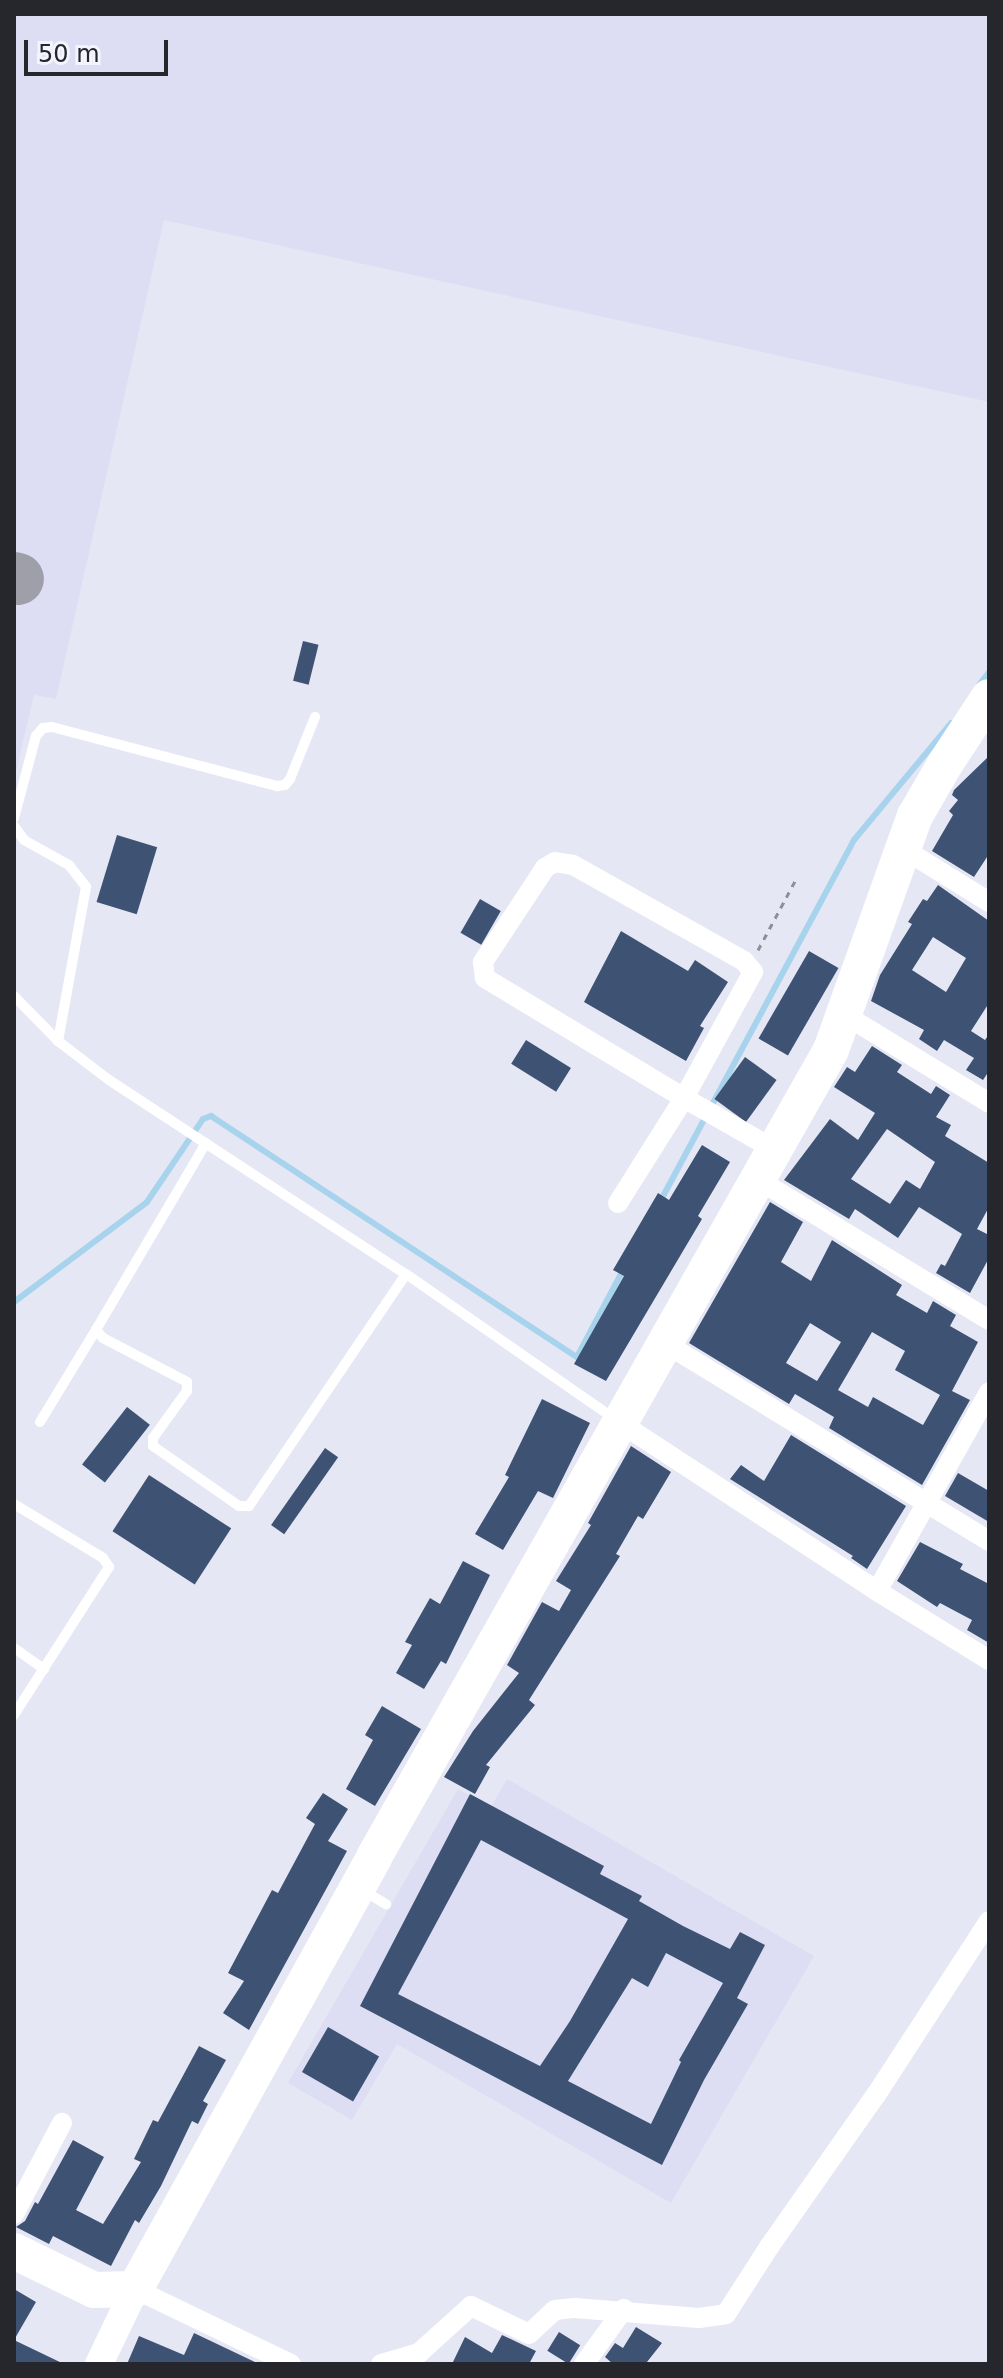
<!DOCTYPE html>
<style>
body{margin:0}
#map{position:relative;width:1003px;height:2378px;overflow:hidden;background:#e6e7f4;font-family:"DejaVu Sans",sans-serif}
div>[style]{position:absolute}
.built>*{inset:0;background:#dddef3}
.stream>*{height:6px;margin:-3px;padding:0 3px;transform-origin:3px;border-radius:3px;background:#a7d3ed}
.taxiway>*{height:52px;margin:-26px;padding:0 26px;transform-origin:26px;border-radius:26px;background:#9e9fa9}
.building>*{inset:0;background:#3e5373;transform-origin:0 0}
.path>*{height:3px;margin-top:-1.5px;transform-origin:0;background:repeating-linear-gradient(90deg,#8d8e97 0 6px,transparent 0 12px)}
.lane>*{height:10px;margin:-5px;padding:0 5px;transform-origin:5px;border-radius:5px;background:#fff}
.street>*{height:20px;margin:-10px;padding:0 10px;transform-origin:10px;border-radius:10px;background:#fff}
.secondary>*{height:28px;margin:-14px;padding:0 14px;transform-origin:14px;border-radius:14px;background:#fff}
.highway>*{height:36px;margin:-18px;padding:0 18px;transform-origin:18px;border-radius:18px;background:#fff}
span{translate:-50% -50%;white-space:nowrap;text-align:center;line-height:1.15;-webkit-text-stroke:8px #f4f4ff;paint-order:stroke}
.frame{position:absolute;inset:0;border:16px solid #26272c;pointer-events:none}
.scale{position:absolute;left:24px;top:40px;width:144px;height:36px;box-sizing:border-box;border:4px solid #26272c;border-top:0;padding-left:10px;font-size:24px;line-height:28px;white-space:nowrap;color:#26272c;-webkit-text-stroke:6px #f4f4ff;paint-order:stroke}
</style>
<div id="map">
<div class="built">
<div style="clip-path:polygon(14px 14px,989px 14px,989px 402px,164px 220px,56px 699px,34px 695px,14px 780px)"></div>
<div style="clip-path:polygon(507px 1779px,814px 1956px,671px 2203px,397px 2044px,352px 2120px,288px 2083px,458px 1789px,491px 1807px)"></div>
</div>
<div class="stream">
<div style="left:979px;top:685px;width:16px;rotate:-52deg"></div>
<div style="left:661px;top:1200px;width:408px;rotate:-61.8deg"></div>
<div style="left:854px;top:840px;width:152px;rotate:-50.3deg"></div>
<div style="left:14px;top:1302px;width:166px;rotate:-36.9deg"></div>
<div style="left:147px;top:1202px;width:100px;rotate:-56deg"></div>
<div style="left:203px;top:1119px;width:9px;rotate:-21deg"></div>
<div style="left:211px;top:1116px;width:438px;rotate:33.4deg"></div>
<div style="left:577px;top:1357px;width:98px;rotate:-62.1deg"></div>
</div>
<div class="taxiway">
<div style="left:14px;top:578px;width:4px;rotate:14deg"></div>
</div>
<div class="building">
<div style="left:303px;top:641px;width:16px;height:41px;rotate:14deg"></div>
<div style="clip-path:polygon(989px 756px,989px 854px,974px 877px,932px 851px,953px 815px,949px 811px,958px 800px,952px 795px,954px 790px)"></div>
<div style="left:117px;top:835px;width:42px;height:70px;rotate:17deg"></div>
<div style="clip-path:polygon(evenodd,938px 885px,989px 921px,989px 1003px,971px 1031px,985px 1040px,989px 1034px,989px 1071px,983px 1080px,966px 1070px,974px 1058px,944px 1040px,937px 1051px,919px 1039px,924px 1030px,871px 1001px,880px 975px,912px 924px,908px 922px,923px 899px,927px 901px,938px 885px,933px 937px,966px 958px,946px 992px,912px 970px,933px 937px)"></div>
<div style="left:480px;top:899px;width:24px;height:39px;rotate:30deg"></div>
<div style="clip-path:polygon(621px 931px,688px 971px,695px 960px,728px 982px,700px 1026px,704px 1028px,686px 1061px,584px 1002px)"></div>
<div style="left:809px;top:951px;width:34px;height:101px;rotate:30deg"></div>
<div style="left:526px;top:1040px;width:53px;height:28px;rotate:32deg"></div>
<div style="clip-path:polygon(evenodd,872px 1046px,902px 1065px,897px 1072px,931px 1094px,936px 1086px,950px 1095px,936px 1117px,951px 1125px,945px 1136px,989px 1163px,989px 1207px,977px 1229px,989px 1235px,989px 1258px,970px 1293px,936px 1273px,941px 1264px,945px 1266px,962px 1234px,919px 1207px,898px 1238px,855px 1209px,849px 1219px,784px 1180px,830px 1119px,858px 1140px,875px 1113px,834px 1087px,847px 1067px,855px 1072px,872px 1046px,887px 1129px,935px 1162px,920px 1189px,906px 1180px,890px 1204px,851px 1179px,887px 1129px)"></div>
<div style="left:745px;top:1057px;width:39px;height:52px;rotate:36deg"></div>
<div style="clip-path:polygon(702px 1145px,730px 1162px,698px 1216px,702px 1219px,606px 1381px,574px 1364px,624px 1276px,613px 1270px,658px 1193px,669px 1200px)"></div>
<div style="clip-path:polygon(evenodd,770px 1202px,803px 1222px,781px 1262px,811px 1281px,832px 1240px,902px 1285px,896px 1295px,927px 1313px,933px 1301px,956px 1315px,950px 1326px,978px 1342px,952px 1391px,970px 1400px,922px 1485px,829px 1428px,834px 1417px,795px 1394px,789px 1404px,689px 1343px,770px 1202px,810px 1323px,841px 1342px,817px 1381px,786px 1363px,810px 1323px,770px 1202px,872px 1332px,905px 1351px,895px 1370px,940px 1395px,923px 1425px,873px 1397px,868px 1407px,838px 1390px,872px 1332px)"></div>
<div style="clip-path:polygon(542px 1399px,590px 1423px,553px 1498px,538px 1491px,503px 1550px,475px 1534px,509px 1477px,505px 1475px)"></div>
<div style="left:127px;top:1407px;width:29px;height:73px;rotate:38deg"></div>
<div style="clip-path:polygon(791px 1435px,906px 1506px,867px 1569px,851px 1558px,853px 1556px,730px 1479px,741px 1465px,764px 1481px)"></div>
<div style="clip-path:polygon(631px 1446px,671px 1472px,643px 1519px,638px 1516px,616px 1554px,620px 1556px,529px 1700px,535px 1705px,486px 1765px,490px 1767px,475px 1794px,444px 1777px,473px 1731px,519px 1673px,507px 1665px,542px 1602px,559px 1611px,571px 1590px,556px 1581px,591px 1525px,588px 1523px)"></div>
<div style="left:325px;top:1448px;width:16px;height:94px;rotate:35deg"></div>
<div style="clip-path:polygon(958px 1473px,989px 1491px,989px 1522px,945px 1496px)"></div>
<div style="left:149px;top:1475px;width:98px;height:67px;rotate:33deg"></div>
<div style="clip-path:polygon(920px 1542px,963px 1564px,960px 1569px,989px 1584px,989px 1643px,967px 1630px,972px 1620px,940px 1603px,937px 1607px,897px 1581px)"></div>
<div style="clip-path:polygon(463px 1561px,490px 1575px,446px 1664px,441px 1661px,424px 1689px,396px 1673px,412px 1645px,405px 1642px,430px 1598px,440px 1604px)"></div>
<div style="clip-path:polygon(382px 1706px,421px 1729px,375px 1806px,346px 1789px,373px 1740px,365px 1735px)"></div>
<div style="clip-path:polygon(323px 1793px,348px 1809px,328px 1841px,347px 1851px,249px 2030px,223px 2013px,244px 1981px,228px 1973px,272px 1890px,278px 1893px,315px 1824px,306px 1818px)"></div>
<div style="clip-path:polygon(evenodd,470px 1794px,604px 1866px,600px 1874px,642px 1896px,639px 1901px,683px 1926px,730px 1949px,740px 1932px,765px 1945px,737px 1998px,748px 2004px,704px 2080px,662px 2165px,360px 2006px,470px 1794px,481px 1840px,628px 1919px,570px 2021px,540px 2066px,398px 1994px,481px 1840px,470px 1794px,666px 1953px,723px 1983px,679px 2060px,681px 2062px,651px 2124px,568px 2081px,632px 1978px,648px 1987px,666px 1953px)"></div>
<div style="left:328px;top:2027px;width:59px;height:52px;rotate:30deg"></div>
<div style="clip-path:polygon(199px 2046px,226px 2060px,203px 2101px,208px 2104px,198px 2124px,192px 2121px,161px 2186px,139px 2223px,135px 2220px,111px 2266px,53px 2236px,49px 2244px,16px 2227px,25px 2221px,35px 2202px,38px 2204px,73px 2140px,104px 2157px,76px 2210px,103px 2224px,141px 2162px,134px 2159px,153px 2120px,158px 2122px)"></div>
<div style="clip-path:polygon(14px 2289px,36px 2302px,14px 2340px,64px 2364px,14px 2364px)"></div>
<div style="clip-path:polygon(636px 2327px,662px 2343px,647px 2362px,650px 2364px,613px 2364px,605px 2357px,615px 2343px,623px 2348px)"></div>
<div style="left:559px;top:2332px;width:25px;height:22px;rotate:32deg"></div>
<div style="clip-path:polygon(194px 2333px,259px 2364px,127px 2364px,139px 2336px,184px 2355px)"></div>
<div style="clip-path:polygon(502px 2335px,536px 2351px,529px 2364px,452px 2364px,465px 2337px,492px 2353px)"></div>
</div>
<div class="path">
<div style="left:758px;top:950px;width:81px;rotate:-61.8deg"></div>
</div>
<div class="lane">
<div style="left:14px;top:818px;width:85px;rotate:-75deg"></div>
<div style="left:36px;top:736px;width:11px;rotate:-49deg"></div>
<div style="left:43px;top:728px;width:9px;rotate:-6deg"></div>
<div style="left:52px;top:727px;width:233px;rotate:14.7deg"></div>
<div style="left:277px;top:786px;width:8px;rotate:-7deg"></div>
<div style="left:285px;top:785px;width:8px;rotate:-50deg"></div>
<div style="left:290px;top:779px;width:67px;rotate:-68deg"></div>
<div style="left:14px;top:826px;width:17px;rotate:54deg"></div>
<div style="left:24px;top:840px;width:51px;rotate:29.1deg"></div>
<div style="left:69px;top:865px;width:28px;rotate:52deg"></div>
<div style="left:86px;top:887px;width:157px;rotate:100.3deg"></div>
<div style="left:14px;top:996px;width:63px;rotate:45.6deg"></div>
<div style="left:58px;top:1041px;width:64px;rotate:37.4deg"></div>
<div style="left:109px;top:1080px;width:355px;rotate:33.2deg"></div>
<div style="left:406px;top:1274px;width:254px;rotate:34.8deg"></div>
<div style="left:206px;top:1143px;width:217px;rotate:120.5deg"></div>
<div style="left:96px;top:1330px;width:11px;rotate:49deg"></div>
<div style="left:103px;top:1338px;width:95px;rotate:27.6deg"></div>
<div style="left:187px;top:1382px;width:9px;rotate:90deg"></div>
<div style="left:187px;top:1391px;width:58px;rotate:125.9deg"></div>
<div style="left:153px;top:1438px;width:8px;rotate:90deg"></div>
<div style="left:153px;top:1446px;width:105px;rotate:34.9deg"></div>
<div style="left:239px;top:1506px;width:10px"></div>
<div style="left:249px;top:1506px;width:280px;rotate:-55.9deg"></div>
<div style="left:40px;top:1422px;width:108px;rotate:-58.7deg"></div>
<div style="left:14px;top:1504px;width:104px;rotate:31.2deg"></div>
<div style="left:103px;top:1558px;width:11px;rotate:56deg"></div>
<div style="left:109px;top:1567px;width:176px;rotate:122.7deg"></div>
<div style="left:14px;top:1648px;width:37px;rotate:35deg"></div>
<div style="left:364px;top:1891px;width:26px;rotate:31deg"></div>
</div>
<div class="street">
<div style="left:902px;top:848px;width:102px;rotate:31.8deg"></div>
<div style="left:845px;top:1015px;width:169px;rotate:31.4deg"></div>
<div style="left:757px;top:1179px;width:271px;rotate:31.3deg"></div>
<div style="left:618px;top:1203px;width:124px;rotate:-57.8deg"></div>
<div style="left:684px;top:1098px;width:144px;rotate:-61.3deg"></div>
<div style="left:753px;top:972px;width:14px;rotate:-129deg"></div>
<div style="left:744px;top:961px;width:196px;rotate:-150.7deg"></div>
<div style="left:573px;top:865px;width:18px;rotate:-171deg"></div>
<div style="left:555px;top:862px;width:12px;rotate:149deg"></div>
<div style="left:545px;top:868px;width:113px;rotate:123.4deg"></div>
<div style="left:483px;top:962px;width:16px;rotate:83deg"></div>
<div style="left:485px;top:978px;width:232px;rotate:31.1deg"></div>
<div style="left:684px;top:1098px;width:105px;rotate:29.7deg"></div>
<div style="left:663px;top:1342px;width:382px;rotate:31.4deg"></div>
<div style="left:619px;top:1422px;width:308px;rotate:33.2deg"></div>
<div style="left:877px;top:1591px;width:132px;rotate:31.6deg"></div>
<div style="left:877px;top:1591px;width:228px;rotate:-60.6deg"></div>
<div style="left:14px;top:2214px;width:103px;rotate:-62.2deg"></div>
<div style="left:135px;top:2289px;width:173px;rotate:25.7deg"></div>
<div style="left:381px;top:2364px;width:40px;rotate:-16deg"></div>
<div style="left:419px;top:2353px;width:70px;rotate:-42.1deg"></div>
<div style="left:471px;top:2306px;width:64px;rotate:25.8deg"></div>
<div style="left:529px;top:2334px;width:35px;rotate:-43deg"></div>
<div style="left:555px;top:2310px;width:20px;rotate:-6deg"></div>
<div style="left:575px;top:2308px;width:124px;rotate:4.6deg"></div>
<div style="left:699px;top:2318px;width:27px;rotate:-8deg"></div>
<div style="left:726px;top:2314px;width:80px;rotate:-57.3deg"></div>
<div style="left:769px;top:2247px;width:186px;rotate:-54.9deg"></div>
<div style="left:876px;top:2095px;width:207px;rotate:-57deg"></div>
<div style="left:584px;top:2364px;width:68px;rotate:-54deg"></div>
</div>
<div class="secondary">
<div style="left:99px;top:2364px;width:83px;rotate:-64.4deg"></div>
</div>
<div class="highway">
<div style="left:14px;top:2251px;width:89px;rotate:26deg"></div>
<div style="left:94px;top:2290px;width:41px;rotate:-1.4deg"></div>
<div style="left:135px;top:2289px;width:494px;rotate:-61deg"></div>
<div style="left:374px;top:1857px;width:927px;rotate:-60.48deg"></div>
<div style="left:831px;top:1050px;width:249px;rotate:-70.3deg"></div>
<div style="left:915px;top:816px;width:60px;rotate:-60deg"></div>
<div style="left:945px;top:764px;width:80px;rotate:-56.7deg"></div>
</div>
<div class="frame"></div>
<div class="scale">50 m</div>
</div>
